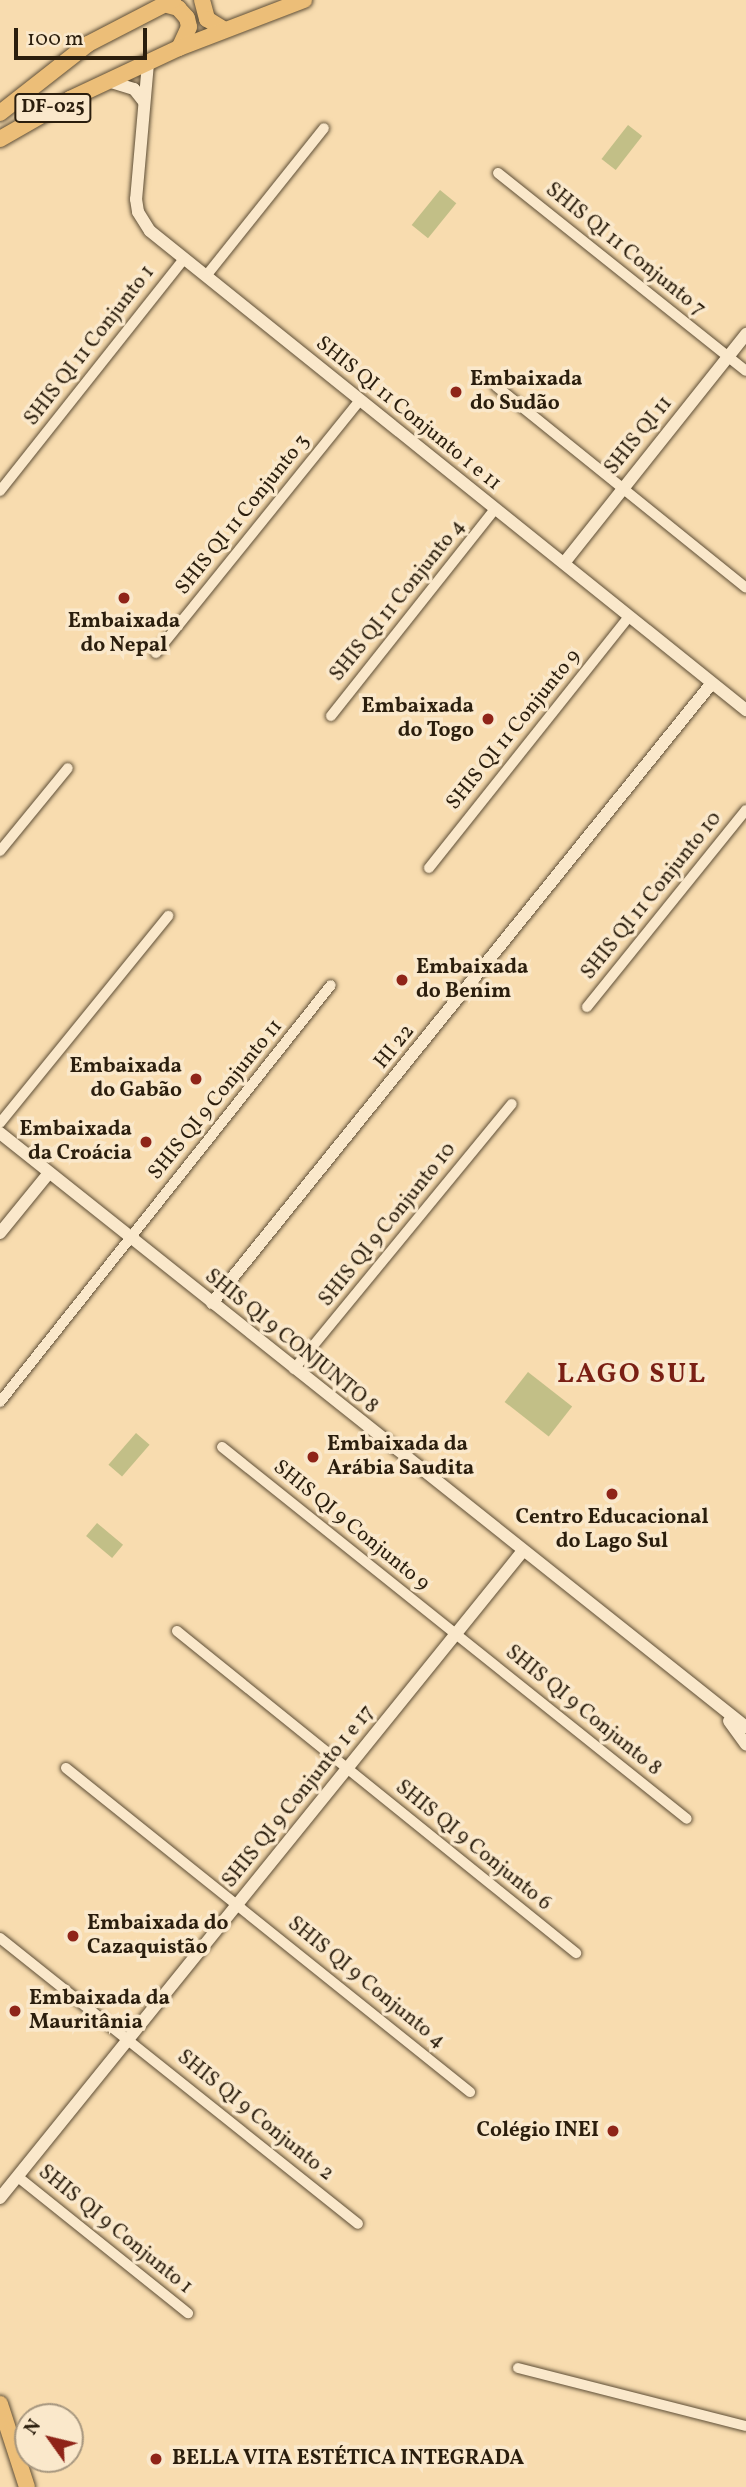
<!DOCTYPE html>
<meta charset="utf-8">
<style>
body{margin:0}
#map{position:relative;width:746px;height:2487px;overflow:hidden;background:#f8dcaf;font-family:Vollkorn,serif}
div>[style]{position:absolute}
.green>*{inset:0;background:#c2bf87;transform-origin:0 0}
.roads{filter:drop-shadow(0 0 2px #5e4e36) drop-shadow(0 0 2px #5e4e36)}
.minor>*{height:10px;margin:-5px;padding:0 5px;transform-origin:5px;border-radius:5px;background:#fae8cb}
.tertiary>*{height:12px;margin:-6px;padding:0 6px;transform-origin:6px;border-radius:6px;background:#fae8cb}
.primary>*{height:16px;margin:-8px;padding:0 8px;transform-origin:8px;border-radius:8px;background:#ecbe78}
.dots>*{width:19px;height:19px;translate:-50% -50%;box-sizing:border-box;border:4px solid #fae8cb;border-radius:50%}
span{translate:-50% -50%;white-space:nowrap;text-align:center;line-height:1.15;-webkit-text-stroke:7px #fae8cb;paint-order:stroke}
.shield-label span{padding:2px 5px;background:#fae8cb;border:2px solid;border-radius:5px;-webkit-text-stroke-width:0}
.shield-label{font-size:19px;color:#2b1e0d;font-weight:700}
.street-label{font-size:21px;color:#2b1e0d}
.poi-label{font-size:21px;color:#2b1e0d;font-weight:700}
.left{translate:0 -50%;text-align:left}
.right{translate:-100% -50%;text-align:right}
.district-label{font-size:28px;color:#7a1f14;font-weight:700;letter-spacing:2px}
.north{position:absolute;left:14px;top:2403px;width:70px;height:70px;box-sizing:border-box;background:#fae8cb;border:2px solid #a7977f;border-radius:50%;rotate:304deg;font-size:19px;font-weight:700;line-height:28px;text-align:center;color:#2b1e0d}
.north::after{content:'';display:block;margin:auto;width:24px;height:32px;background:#8f2418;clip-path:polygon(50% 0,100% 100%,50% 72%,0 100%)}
.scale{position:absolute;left:14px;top:28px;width:133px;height:32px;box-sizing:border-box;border:4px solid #2b1e0d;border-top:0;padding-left:9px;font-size:21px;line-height:24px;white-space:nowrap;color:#2b1e0d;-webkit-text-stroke:5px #fae8cb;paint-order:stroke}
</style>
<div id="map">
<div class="green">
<div style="left:628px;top:125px;width:18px;height:43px;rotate:38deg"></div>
<div style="left:440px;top:190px;width:21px;height:45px;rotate:39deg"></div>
<div style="left:528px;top:1372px;width:56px;height:38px;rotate:38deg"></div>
<div style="left:136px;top:1433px;width:18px;height:42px;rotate:41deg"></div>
<div style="left:97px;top:1523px;width:34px;height:17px;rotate:40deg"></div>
</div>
<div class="roads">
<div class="minor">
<div style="left:498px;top:173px;width:317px;rotate:38.6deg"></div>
<div style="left:206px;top:276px;width:189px;rotate:-51.4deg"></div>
<div style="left:496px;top:386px;width:321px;rotate:38.9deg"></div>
<div style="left:0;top:491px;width:296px;rotate:-51.6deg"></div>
<div style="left:156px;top:653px;width:325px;rotate:-51.1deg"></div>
<div style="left:331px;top:716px;width:264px;rotate:-51.6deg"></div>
<div style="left:0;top:851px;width:107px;rotate:-50.7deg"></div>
<div style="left:429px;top:868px;width:321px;rotate:-51.5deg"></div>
<div style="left:587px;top:1007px;width:253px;rotate:-51.1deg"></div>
<div style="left:0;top:1123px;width:267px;rotate:-50.9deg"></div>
<div style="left:294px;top:1369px;width:343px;rotate:-50.6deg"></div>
<div style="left:0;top:1402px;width:532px;rotate:-51.56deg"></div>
<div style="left:222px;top:1447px;width:595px;rotate:38.66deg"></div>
<div style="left:177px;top:1631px;width:513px;rotate:38.9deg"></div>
<div style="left:66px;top:1768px;width:518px;rotate:38.73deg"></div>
<div style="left:0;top:1938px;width:458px;rotate:38.6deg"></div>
<div style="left:18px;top:2177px;width:218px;rotate:38.7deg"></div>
<div style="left:518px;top:2368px;width:235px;rotate:14.3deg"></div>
</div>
<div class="tertiary">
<div style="left:148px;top:63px;width:137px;rotate:95deg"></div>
<div style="left:136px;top:199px;width:13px;rotate:81deg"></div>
<div style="left:138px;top:212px;width:22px;rotate:58deg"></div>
<div style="left:150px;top:231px;width:765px;rotate:38.79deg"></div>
<div style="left:108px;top:81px;width:27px;rotate:17deg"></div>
<div style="left:134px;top:89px;width:16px;rotate:52deg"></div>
<div style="left:564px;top:563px;width:293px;rotate:-51.5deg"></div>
<div style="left:0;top:1133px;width:954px;rotate:38.53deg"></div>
<div style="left:0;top:1233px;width:77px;rotate:-50.8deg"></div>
<div style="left:212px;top:1303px;width:796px;rotate:-51.12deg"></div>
<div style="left:729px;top:1721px;width:29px;rotate:54deg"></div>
<div style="left:0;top:2198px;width:831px;rotate:-51.06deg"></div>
</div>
<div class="primary">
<div style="left:202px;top:0;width:20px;rotate:75deg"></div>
<div style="left:207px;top:19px;width:19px;rotate:32deg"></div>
<div style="left:164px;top:4px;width:15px;rotate:16deg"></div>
<div style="left:178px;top:8px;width:13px;rotate:48deg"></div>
<div style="left:187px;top:18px;width:9px;rotate:77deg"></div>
<div style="left:189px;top:27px;width:23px;rotate:115deg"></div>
<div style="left:0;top:113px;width:112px;rotate:-38.1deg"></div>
<div style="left:88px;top:44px;width:96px;rotate:-27.4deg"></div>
<div style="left:0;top:139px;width:81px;rotate:-29.7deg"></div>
<div style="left:70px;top:99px;width:120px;rotate:-25.1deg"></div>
<div style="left:179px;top:48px;width:134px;rotate:-21deg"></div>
<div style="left:0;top:2404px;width:87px;rotate:72deg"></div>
</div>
</div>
<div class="dots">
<div style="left:456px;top:392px;background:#8f2418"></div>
<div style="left:124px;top:598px;background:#8f2418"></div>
<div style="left:488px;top:719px;background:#8f2418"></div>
<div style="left:402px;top:980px;background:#8f2418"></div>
<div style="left:196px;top:1079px;background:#8f2418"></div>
<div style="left:146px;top:1142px;background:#8f2418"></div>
<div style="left:313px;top:1457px;background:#8f2418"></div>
<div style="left:612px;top:1494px;background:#8f2418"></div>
<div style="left:73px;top:1936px;background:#8f2418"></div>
<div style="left:15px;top:2011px;background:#8f2418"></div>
<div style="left:613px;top:2131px;background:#8f2418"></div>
<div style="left:156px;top:2459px;background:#8f2418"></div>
</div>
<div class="shield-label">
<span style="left:53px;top:108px">DF-025</span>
</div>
<div class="street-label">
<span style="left:625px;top:250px;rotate:39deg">SHIS QI 11 Conjunto 7</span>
<span style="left:90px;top:346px;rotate:-52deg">SHIS QI 11 Conjunto 1</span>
<span style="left:408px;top:414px;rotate:39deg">SHIS QI 11 Conjunto 1 e 11</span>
<span style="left:639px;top:436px;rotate:-51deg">SHIS QI 11</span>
<span style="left:243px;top:515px;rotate:-51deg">SHIS QI 11 Conjunto 3</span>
<span style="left:398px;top:601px;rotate:-51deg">SHIS QI 11 Conjunto 4</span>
<span style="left:514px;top:730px;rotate:-51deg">SHIS QI 11 Conjunto 9</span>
<span style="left:652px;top:896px;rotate:-51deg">SHIS QI 11 Conjunto 10</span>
<span style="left:395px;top:1047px;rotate:-51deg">HI 22</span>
<span style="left:216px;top:1100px;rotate:-51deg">SHIS QI 9 Conjunto 11</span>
<span style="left:388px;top:1225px;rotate:-51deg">SHIS QI 9 Conjunto 10</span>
<span style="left:291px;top:1342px;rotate:39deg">SHIS QI 9 CONJUNTO 8</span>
<span style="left:351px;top:1526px;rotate:39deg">SHIS QI 9 Conjunto 9</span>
<span style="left:583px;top:1711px;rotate:39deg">SHIS QI 9 Conjunto 8</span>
<span style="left:299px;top:1797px;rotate:-51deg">SHIS QI 9 Conjunto 1 e 17</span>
<span style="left:473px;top:1846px;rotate:39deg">SHIS QI 9 Conjunto 6</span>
<span style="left:366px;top:1983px;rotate:39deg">SHIS QI 9 Conjunto 4</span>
<span style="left:255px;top:2116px;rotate:39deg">SHIS QI 9 Conjunto 2</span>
<span style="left:115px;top:2230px;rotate:39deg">SHIS QI 9 Conjunto 1</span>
</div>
<div class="poi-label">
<span class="left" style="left:470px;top:392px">Embaixada<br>do Sudão</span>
<span style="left:124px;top:634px">Embaixada<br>do Nepal</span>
<span class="right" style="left:474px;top:719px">Embaixada<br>do Togo</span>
<span class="left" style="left:416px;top:980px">Embaixada<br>do Benim</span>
<span class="right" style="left:182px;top:1079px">Embaixada<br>do Gabão</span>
<span class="right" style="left:132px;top:1142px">Embaixada<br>da Croácia</span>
<span class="left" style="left:327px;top:1457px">Embaixada da<br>Arábia Saudita</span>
<span style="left:612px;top:1530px">Centro Educacional<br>do Lago Sul</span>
<span class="left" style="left:87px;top:1936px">Embaixada do<br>Cazaquistão</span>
<span class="left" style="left:29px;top:2011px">Embaixada da<br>Mauritânia</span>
<span class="right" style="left:599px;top:2131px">Colégio INEI</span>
<span class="left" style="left:172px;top:2459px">BELLA VITA ESTÉTICA INTEGRADA</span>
</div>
<div class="district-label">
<span style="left:632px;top:1375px">LAGO SUL</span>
</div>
<div class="north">N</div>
<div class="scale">100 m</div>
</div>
